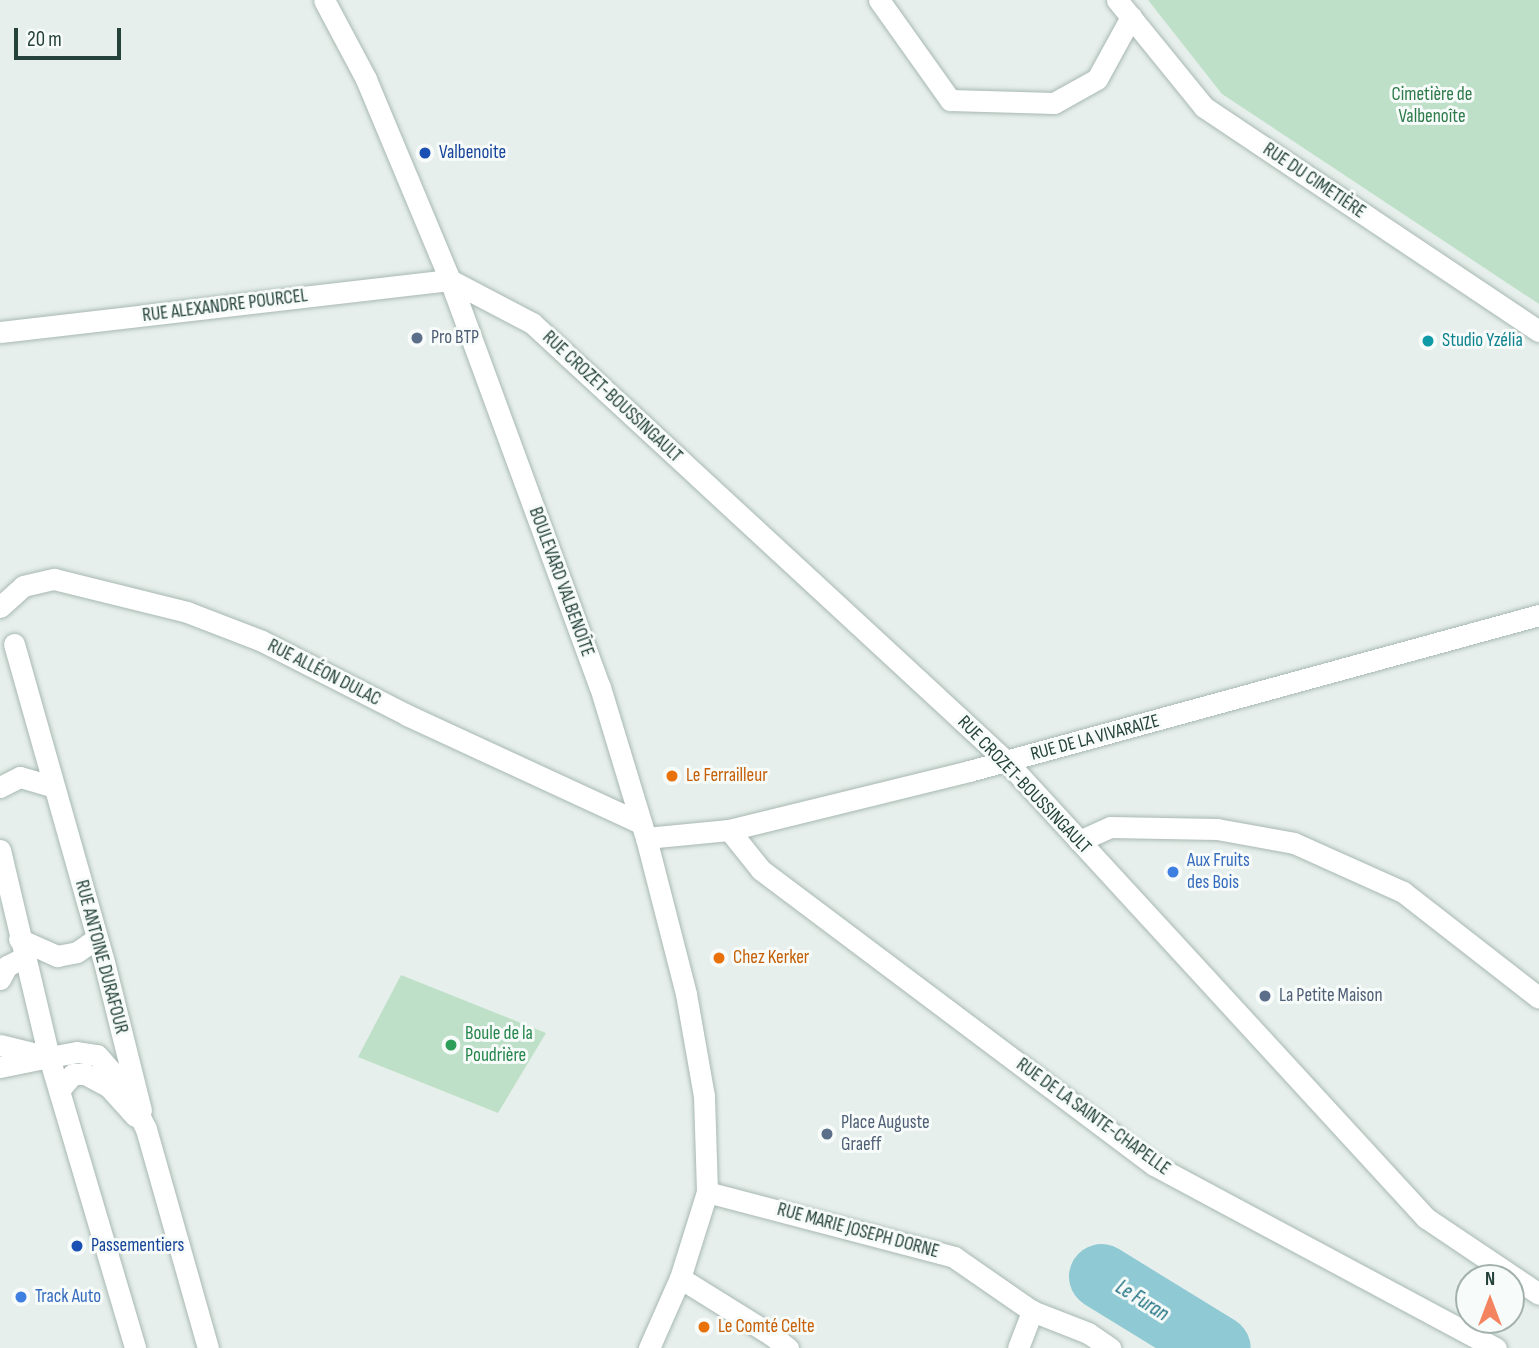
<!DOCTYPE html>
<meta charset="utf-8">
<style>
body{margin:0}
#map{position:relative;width:1539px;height:1348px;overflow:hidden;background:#e6efeb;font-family:"Sofia Sans Condensed",sans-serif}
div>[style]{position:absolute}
.green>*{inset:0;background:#bfe0c8}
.river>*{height:65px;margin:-32.5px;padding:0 32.5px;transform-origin:32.5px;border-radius:32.5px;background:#8ec9d4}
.roads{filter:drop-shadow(0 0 2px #a8b8b2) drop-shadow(0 0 2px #a8b8b2)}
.service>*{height:21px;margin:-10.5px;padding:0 10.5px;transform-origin:10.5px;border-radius:10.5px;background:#fff}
.pedestrian>*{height:21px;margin:-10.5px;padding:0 10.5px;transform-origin:10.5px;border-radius:10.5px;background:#fff}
.minor>*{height:21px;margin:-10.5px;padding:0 10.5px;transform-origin:10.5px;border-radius:10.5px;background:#fff}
.tertiary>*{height:21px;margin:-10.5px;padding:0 10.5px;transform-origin:10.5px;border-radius:10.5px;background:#fff}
.secondary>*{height:21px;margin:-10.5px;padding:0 10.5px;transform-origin:10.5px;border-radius:10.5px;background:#fff}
.dots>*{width:19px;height:19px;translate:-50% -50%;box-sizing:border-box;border:4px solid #f7fbf9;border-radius:50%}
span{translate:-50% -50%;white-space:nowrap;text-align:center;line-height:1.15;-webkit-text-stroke:6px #f7fbf9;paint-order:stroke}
.park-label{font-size:19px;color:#2d7a4b}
.transit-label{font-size:19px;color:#164399}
.left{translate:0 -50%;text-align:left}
.street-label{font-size:19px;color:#24423a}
.service-label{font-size:19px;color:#4e5e75}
.culture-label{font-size:19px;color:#0d838f}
.food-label{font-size:19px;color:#c56008}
.shop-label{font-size:19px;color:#366cbe}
.leisure-label{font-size:19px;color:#27864d}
.water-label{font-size:21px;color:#1c6f80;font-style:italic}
.north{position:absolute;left:1455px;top:1264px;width:70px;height:70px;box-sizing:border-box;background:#f7fbf9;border:2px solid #a3b1ad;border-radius:50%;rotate:0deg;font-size:19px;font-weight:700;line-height:28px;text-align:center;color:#24423a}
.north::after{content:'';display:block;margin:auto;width:24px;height:32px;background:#f4845f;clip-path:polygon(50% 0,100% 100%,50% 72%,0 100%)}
.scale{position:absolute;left:14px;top:28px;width:107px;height:32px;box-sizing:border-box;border:4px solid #24423a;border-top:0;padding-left:9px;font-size:21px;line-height:24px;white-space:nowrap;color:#24423a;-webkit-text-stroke:5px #f7fbf9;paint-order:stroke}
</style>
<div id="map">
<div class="green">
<div style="clip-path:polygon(1148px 0,1539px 0,1539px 304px,1222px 94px)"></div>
<div style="clip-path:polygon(401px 975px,546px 1033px,498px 1113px,358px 1057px)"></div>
</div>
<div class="river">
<div style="left:1101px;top:1276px;width:137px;rotate:31.6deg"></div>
</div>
<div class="roads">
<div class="service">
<div style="left:0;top:1045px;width:50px;rotate:13.8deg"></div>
</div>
<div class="pedestrian">
<div style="left:680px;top:1278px;width:106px;rotate:31.9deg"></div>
</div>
<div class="minor">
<div style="left:879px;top:0;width:123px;rotate:54.6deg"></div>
<div style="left:950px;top:100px;width:104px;rotate:1.7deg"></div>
<div style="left:1054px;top:103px;width:49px;rotate:-29.2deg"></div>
<div style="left:1097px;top:79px;width:71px;rotate:-61.3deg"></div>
<div style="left:1117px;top:0;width:138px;rotate:50.9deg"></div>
<div style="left:1204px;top:107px;width:403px;rotate:33.8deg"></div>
<div style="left:450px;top:280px;width:93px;rotate:27.7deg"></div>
<div style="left:532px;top:323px;width:647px;rotate:42.74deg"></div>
<div style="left:1007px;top:762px;width:619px;rotate:47.42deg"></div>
<div style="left:1426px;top:1218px;width:136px;rotate:33.9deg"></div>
<div style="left:450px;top:280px;width:434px;rotate:69.8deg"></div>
<div style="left:600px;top:687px;width:158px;rotate:73.1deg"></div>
<div style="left:646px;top:838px;width:161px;rotate:75.6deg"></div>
<div style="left:686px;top:994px;width:104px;rotate:80deg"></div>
<div style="left:704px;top:1096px;width:96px;rotate:88.2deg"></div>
<div style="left:707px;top:1192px;width:90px;rotate:107.4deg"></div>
<div style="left:680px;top:1278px;width:77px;rotate:113.9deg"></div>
<div style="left:0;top:607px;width:31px;rotate:-42deg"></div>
<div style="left:23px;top:586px;width:32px;rotate:-13deg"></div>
<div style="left:54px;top:579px;width:137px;rotate:13.9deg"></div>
<div style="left:187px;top:612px;width:80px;rotate:21.1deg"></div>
<div style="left:262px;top:641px;width:163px;rotate:27deg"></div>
<div style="left:407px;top:715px;width:258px;rotate:24.8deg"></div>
<div style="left:14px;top:644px;width:326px;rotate:74.2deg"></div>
<div style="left:103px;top:958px;width:157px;rotate:76deg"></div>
<div style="left:0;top:787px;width:22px;rotate:-27deg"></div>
<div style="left:20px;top:777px;width:33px;rotate:16deg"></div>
<div style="left:729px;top:830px;width:51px;rotate:51.3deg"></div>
<div style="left:761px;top:870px;width:491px;rotate:36.9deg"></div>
<div style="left:1154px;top:1165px;width:388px;rotate:28.2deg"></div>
<div style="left:646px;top:838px;width:83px;rotate:-5.5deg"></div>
<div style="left:729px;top:830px;width:247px;rotate:-13.8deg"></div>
<div style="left:969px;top:771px;width:591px;rotate:-15.31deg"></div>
<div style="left:1079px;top:841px;width:34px;rotate:-24deg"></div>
<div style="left:1110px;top:827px;width:107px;rotate:1.1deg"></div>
<div style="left:1217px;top:829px;width:78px;rotate:10.3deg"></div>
<div style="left:1294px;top:843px;width:120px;rotate:24.2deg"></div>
<div style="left:1403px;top:892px;width:172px;rotate:37.9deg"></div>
<div style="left:19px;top:939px;width:42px;rotate:24.1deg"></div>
<div style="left:57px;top:956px;width:20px;rotate:-11deg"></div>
<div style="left:77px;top:952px;width:24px;rotate:-35deg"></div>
<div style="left:0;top:979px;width:15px;rotate:-62deg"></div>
<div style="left:7px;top:966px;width:18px;rotate:-27deg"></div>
<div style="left:0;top:1067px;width:50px;rotate:-11.5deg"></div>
<div style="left:59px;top:1090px;width:21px;rotate:-49deg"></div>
<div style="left:73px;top:1074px;width:12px"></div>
<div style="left:85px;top:1074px;width:27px;rotate:28deg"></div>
<div style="left:109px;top:1087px;width:39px;rotate:48deg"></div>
<div style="left:707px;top:1192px;width:255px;rotate:14.7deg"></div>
<div style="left:954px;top:1257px;width:95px;rotate:34.7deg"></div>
<div style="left:1032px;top:1311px;width:60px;rotate:21.4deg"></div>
<div style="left:1088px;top:1333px;width:27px;rotate:34deg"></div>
<div style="left:770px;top:1334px;width:23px;rotate:38deg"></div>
<div style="left:1018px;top:1348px;width:40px;rotate:-69deg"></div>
</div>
<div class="tertiary">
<div style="left:0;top:850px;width:213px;rotate:76.7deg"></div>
<div style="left:49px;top:1057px;width:303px;rotate:73.5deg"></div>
<div style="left:49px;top:1057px;width:28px;rotate:-10deg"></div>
<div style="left:77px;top:1052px;width:20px;rotate:9deg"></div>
<div style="left:97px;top:1055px;width:43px;rotate:48.8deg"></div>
<div style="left:125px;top:1087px;width:47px;rotate:63.4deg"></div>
<div style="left:146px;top:1129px;width:228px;rotate:74.2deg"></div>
</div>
<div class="secondary">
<div style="left:0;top:332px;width:453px;rotate:-6.6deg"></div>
<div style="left:450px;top:280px;width:218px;rotate:-112.7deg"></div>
<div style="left:366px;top:79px;width:89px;rotate:-118deg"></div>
</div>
</div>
<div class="dots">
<div style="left:425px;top:153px;background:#1a4fb4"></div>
<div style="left:417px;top:338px;background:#5c6f8a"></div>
<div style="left:1428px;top:341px;background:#0f9aa8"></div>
<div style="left:672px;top:776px;background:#e8710a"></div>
<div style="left:1173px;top:872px;background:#3f7fe0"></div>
<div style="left:719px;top:958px;background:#e8710a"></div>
<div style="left:1265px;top:996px;background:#5c6f8a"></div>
<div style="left:451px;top:1045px;background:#2e9e5b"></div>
<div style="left:827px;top:1134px;background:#5c6f8a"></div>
<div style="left:77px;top:1246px;background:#1a4fb4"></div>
<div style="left:21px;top:1297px;background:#3f7fe0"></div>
<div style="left:704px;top:1327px;background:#e8710a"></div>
</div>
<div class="park-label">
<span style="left:1432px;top:106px">Cimetière de<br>Valbenoîte</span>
</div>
<div class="transit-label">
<span class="left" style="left:439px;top:153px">Valbenoite</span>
<span class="left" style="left:91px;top:1246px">Passementiers</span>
</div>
<div class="street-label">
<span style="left:1314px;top:181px;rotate:34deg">RUE DU CIMETIÈRE</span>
<span style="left:225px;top:306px;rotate:-7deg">RUE ALEXANDRE POURCEL</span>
<span style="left:612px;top:397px;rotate:43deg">RUE CROZET-BOUSSINGAULT</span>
<span style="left:561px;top:582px;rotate:70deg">BOULEVARD VALBENOÎTE</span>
<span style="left:324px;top:673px;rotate:27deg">RUE ALLÉON DULAC</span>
<span style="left:1095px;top:738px;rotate:-15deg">RUE DE LA VIVARAIZE</span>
<span style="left:1024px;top:785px;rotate:46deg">RUE CROZET-BOUSSINGAULT</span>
<span style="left:101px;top:957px;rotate:75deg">RUE ANTOINE DURAFOUR</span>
<span style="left:1093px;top:1117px;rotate:36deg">RUE DE LA SAINTE-CHAPELLE</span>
<span style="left:858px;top:1231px;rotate:15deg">RUE MARIE JOSEPH DORNE</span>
</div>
<div class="service-label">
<span class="left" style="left:431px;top:338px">Pro BTP</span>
<span class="left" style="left:1279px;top:996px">La Petite Maison</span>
<span class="left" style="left:841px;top:1134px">Place Auguste<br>Graeff</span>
</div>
<div class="culture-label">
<span class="left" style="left:1442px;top:341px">Studio Yzélia</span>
</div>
<div class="food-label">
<span class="left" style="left:686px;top:776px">Le Ferrailleur</span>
<span class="left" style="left:733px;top:958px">Chez Kerker</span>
<span class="left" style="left:718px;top:1327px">Le Comté Celte</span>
</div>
<div class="shop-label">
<span class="left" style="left:1187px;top:872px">Aux Fruits<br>des Bois</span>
<span class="left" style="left:35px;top:1297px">Track Auto</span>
</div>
<div class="leisure-label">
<span class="left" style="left:465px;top:1045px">Boule de la<br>Poudrière</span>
</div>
<div class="water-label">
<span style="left:1142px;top:1301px;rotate:32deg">Le Furan</span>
</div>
<div class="north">N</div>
<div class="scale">20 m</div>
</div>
